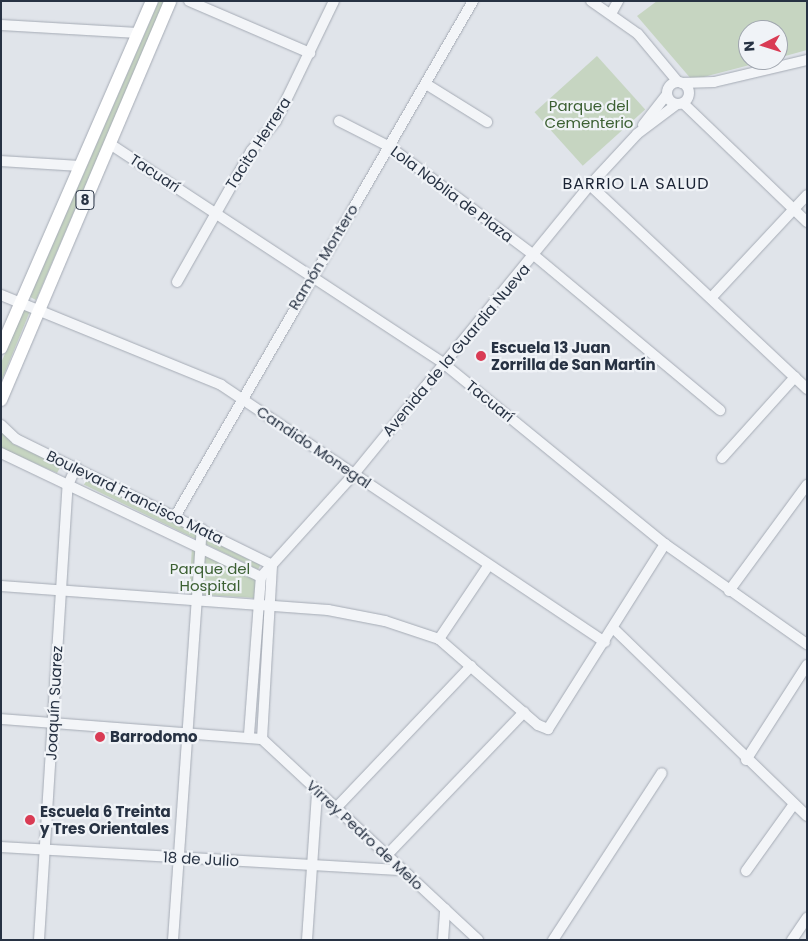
<!DOCTYPE html>
<meta charset="utf-8">
<style>
body{margin:0}
#map{position:relative;width:808px;height:941px;overflow:hidden;background:#e0e4ea;font-family:Poppins,sans-serif}
div>[style]{position:absolute}
.green>*{inset:0;background:#c6d5c1;transform-origin:0 0}
.roads{filter:drop-shadow(0 0 1px #a5abb5) drop-shadow(0 0 1px #a5abb5)}
.minor>*{height:10px;margin:-5px;padding:0 5px;transform-origin:5px;border-radius:5px;background:#f3f5f8}
.minor>.ring{margin:-5px;padding:0;box-sizing:content-box;background:none;border:10px solid #f3f5f8;border-radius:50%}
.major>*{height:12px;margin:-6px;padding:0 6px;transform-origin:6px;border-radius:6px;background:#fff}
.dots>*{width:14px;height:14px;translate:-50% -50%;box-sizing:border-box;border:2px solid #f0f3f7;border-radius:50%}
span{translate:-50% -50%;white-space:nowrap;text-align:center;line-height:1.15;-webkit-text-stroke:4.5px #f0f3f7;paint-order:stroke}
.shield-label span{padding:1px 4px;background:#f0f3f7;border:1px solid;border-radius:4px;-webkit-text-stroke-width:0}
.shield-label{font-size:14px;color:#273243;font-weight:700}
.park-label{font-size:15px;color:#3c6033}
.street-label{font-size:15px;color:#273243}
.poi-label{font-size:15px;color:#273243;font-weight:700}
.left{translate:0 -50%;text-align:left}
.neighbourhood-label{font-size:16px;color:#1a2334;letter-spacing:1px}
.frame{position:absolute;inset:0;border:2px solid #273243;pointer-events:none}
.north{position:absolute;left:738px;top:20px;width:50px;height:50px;box-sizing:border-box;background:#f0f3f7;border:1px solid #a0a6af;border-radius:50%;rotate:265deg;font-size:14px;font-weight:700;line-height:20px;text-align:center;color:#273243}
.north::after{content:'';display:block;margin:auto;width:18px;height:22px;background:#d93b54;clip-path:polygon(50% 0,100% 100%,50% 72%,0 100%)}
</style>
<div id="map">
<div class="green">
<div style="clip-path:polygon(159px 1px,165px 1px,36px 300px,30px 297px)"></div>
<div style="clip-path:polygon(657px 1px,807px 1px,807px 50px,778px 58px,778px 30px,748px 30px,748px 60px,769px 60px,692px 80px,637px 16px)"></div>
<div style="left:597px;top:56px;width:72px;height:84px;rotate:48deg"></div>
<div style="clip-path:polygon(24px 309px,30px 311px,1px 382px,1px 363px)"></div>
<div style="clip-path:polygon(1px 429px,13px 444px,61px 466px,57px 473px,1px 448px)"></div>
<div style="left:86px;top:480px;width:194px;height:5px;rotate:26deg"></div>
<div style="clip-path:polygon(192px 547px,256px 579px,254px 598px,189px 594px)"></div>
</div>
<div class="roads">
<div class="minor">
<div style="left:189px;top:1px;width:132px;rotate:23.3deg"></div>
<div style="left:591px;top:1px;width:57px;rotate:35.1deg"></div>
<div style="left:638px;top:34px;width:62px;rotate:50.2deg"></div>
<div style="left:612px;top:12px;width:13px;rotate:-61deg"></div>
<div style="left:1px;top:25px;width:137px;rotate:3.3deg"></div>
<div class="ring" style="left:667px;top:82px;width:12px;height:12px"></div>
<div style="left:682px;top:83px;width:32px;rotate:-2deg"></div>
<div style="left:714px;top:82px;width:96px;rotate:-13.3deg"></div>
<div style="left:426px;top:84px;width:72px;rotate:31.9deg"></div>
<div style="left:683px;top:103px;width:172px;rotate:43.8deg"></div>
<div style="left:339px;top:121px;width:57px;rotate:27deg"></div>
<div style="left:390px;top:147px;width:181px;rotate:36.9deg"></div>
<div style="left:535px;top:256px;width:241px;rotate:39.8deg"></div>
<div style="left:643px;top:125px;width:39px;rotate:-52deg"></div>
<div style="left:110px;top:144px;width:399px;rotate:33.3deg"></div>
<div style="left:443px;top:363px;width:286px;rotate:39.2deg"></div>
<div style="left:665px;top:544px;width:174px;rotate:35.2deg"></div>
<div style="left:1px;top:161px;width:78px;rotate:3.7deg"></div>
<div style="left:590px;top:185px;width:298px;rotate:43.2deg"></div>
<div style="left:177px;top:282px;width:150px;rotate:-60.5deg"></div>
<div style="left:251px;top:151px;width:39px;rotate:-50deg"></div>
<div style="left:276px;top:121px;width:133px;rotate:-64.2deg"></div>
<div style="left:1px;top:295px;width:238px;rotate:22.2deg"></div>
<div style="left:221px;top:385px;width:462px;rotate:33.8deg"></div>
<div style="left:711px;top:298px;width:141px;rotate:-47deg"></div>
<div style="left:1px;top:425px;width:21px;rotate:43deg"></div>
<div style="left:16px;top:439px;width:285px;rotate:26.2deg"></div>
<div style="left:1px;top:453px;width:288px;rotate:25.5deg"></div>
<div style="left:722px;top:458px;width:109px;rotate:-48deg"></div>
<div style="left:176px;top:515px;width:594px;rotate:-59.98deg"></div>
<div style="left:1px;top:586px;width:328px;rotate:4.2deg"></div>
<div style="left:328px;top:610px;width:58px;rotate:10.9deg"></div>
<div style="left:385px;top:621px;width:57px;rotate:18.4deg"></div>
<div style="left:439px;top:639px;width:131px;rotate:41deg"></div>
<div style="left:538px;top:725px;width:11px;rotate:22deg"></div>
<div style="left:548px;top:729px;width:219px;rotate:-57.7deg"></div>
<div style="left:729px;top:591px;width:132px;rotate:-53.7deg"></div>
<div style="left:613px;top:628px;width:270px;rotate:44.1deg"></div>
<div style="left:439px;top:639px;width:88px;rotate:-56.1deg"></div>
<div style="left:1px;top:719px;width:262px;rotate:4.4deg"></div>
<div style="left:262px;top:739px;width:295px;rotate:42.9deg"></div>
<div style="left:249px;top:735px;width:158px;rotate:-85.7deg"></div>
<div style="left:261px;top:577px;width:139px;rotate:-47.9deg"></div>
<div style="left:354px;top:474px;width:373px;rotate:-50.8deg"></div>
<div style="left:590px;top:185px;width:69px;rotate:-47.3deg"></div>
<div style="left:637px;top:134px;width:50px;rotate:-36.9deg"></div>
<div style="left:262px;top:739px;width:174px;rotate:-86.7deg"></div>
<div style="left:746px;top:760px;width:113px;rotate:-57.3deg"></div>
<div style="left:336px;top:808px;width:196px;rotate:-46.4deg"></div>
<div style="left:1px;top:847px;width:402px;rotate:3.3deg"></div>
<div style="left:387px;top:855px;width:198px;rotate:-46.2deg"></div>
<div style="left:746px;top:871px;width:82px;rotate:-54.4deg"></div>
<div style="left:39px;top:940px;width:456px;rotate:-86.4deg"></div>
<div style="left:68px;top:485px;width:20px;rotate:-66deg"></div>
<div style="left:173px;top:940px;width:412px;rotate:-86deg"></div>
<div style="left:307px;top:940px;width:148px;rotate:-86.1deg"></div>
<div style="left:443px;top:940px;width:31px;rotate:-86deg"></div>
<div style="left:553px;top:940px;width:199px;rotate:-56.9deg"></div>
<div style="left:792px;top:940px;width:27px;rotate:-56deg"></div>
</div>
<div class="major">
<div style="left:1px;top:348px;width:378px;rotate:-66.5deg"></div>
<div style="left:1px;top:400px;width:433px;rotate:-67deg"></div>
</div>
</div>
<div class="dots">
<div style="left:481px;top:356px;background:#d93b54"></div>
<div style="left:100px;top:737px;background:#d93b54"></div>
<div style="left:30px;top:820px;background:#d93b54"></div>
</div>
<div class="shield-label">
<span style="left:85px;top:200px">8</span>
</div>
<div class="park-label">
<span style="left:589px;top:114px">Parque del<br>Cementerio</span>
<span style="left:210px;top:577px">Parque del<br>Hospital</span>
</div>
<div class="street-label">
<span style="left:258px;top:143px;rotate:-57deg">Tacito Herrera</span>
<span style="left:155px;top:173px;rotate:33deg">Tacuarí</span>
<span style="left:452px;top:194px;rotate:37deg">Lola Noblia de Plaza</span>
<span style="left:323px;top:257px;rotate:-59deg">Ramón Montero</span>
<span style="left:456px;top:350px;rotate:-50deg">Avenida de la Guardia Nueva</span>
<span style="left:490px;top:401px;rotate:39deg">Tacuarí</span>
<span style="left:314px;top:447px;rotate:34deg">Candido Monegal</span>
<span style="left:135px;top:497px;rotate:26deg">Boulevard Francisco Mata</span>
<span style="left:54px;top:703px;rotate:-87deg">Joaquín Suarez</span>
<span style="left:365px;top:835px;rotate:43deg">Virrey Pedro de Melo</span>
<span style="left:201px;top:859px;rotate:3deg">18 de Julio</span>
</div>
<div class="poi-label">
<span class="left" style="left:491px;top:356px">Escuela 13 Juan<br>Zorrilla de San Martín</span>
<span class="left" style="left:110px;top:737px">Barrodomo</span>
<span class="left" style="left:40px;top:820px">Escuela 6 Treinta<br>y Tres Orientales</span>
</div>
<div class="neighbourhood-label">
<span style="left:636px;top:184px">BARRIO LA SALUD</span>
</div>
<div class="frame"></div>
<div class="north">N</div>
</div>
